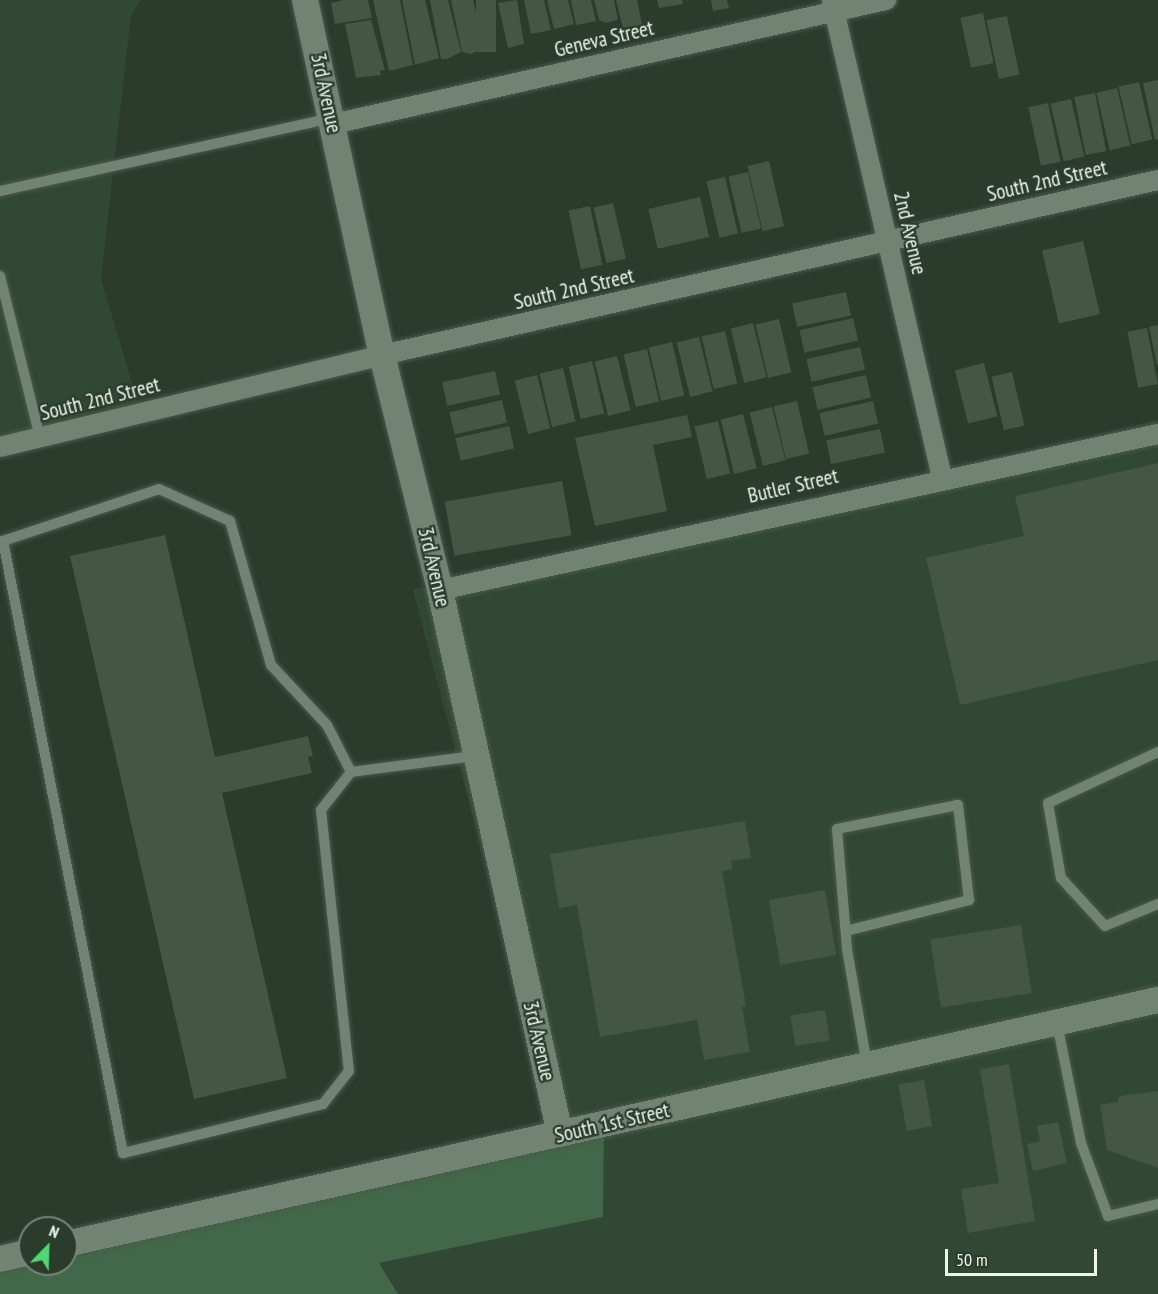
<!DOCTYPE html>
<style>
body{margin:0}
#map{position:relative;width:1158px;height:1294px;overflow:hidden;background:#2b3c2d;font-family:"PT Sans Narrow",sans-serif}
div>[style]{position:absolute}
.built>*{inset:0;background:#314834}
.green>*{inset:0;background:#436749}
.building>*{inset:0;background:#445646;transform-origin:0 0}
.roads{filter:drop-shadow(0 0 2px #4b5a4d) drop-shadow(0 0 2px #4b5a4d)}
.service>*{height:10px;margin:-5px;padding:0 5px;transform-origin:5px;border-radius:5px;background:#718473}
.minor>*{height:20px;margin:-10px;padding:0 10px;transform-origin:10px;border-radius:10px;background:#718473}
.tertiary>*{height:26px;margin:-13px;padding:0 13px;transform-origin:13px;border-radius:13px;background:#718473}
span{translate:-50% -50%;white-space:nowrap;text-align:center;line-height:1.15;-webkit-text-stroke:4.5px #2b3c2d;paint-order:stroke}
.street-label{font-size:21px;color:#ecf6ed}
.north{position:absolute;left:18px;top:1216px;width:60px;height:60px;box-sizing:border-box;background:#2b3c2d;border:2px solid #78867a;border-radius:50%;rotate:23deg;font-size:16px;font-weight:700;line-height:24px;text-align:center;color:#ecf6ed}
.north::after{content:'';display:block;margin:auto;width:21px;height:27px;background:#51d674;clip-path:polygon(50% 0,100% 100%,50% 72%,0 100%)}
.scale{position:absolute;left:945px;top:1249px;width:152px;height:27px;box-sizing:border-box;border:3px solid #ecf6ed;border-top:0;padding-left:8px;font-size:18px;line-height:21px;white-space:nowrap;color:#ecf6ed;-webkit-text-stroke:4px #2b3c2d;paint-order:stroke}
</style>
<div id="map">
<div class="built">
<div style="clip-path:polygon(0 0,141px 0,131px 15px,101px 279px,141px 413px,0 445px)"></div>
<div style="clip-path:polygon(1158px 421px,1158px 1294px,398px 1294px,378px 1263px,603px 1217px,604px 1132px,558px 1141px,413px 590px)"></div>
</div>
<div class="green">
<div style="clip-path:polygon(604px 1131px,603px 1217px,379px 1263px,398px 1294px,0 1294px,0 1261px,66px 1264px,66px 1247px)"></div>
</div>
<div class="building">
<div style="clip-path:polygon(343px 0,368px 0,372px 18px,335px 24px,331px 3px)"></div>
<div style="clip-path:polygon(373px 0,400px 0,413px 65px,389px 71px)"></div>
<div style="clip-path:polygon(402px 0,425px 0,439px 58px,415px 65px)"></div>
<div style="clip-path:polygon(430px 0,448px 0,461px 52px,447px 59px,441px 59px)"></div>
<div style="clip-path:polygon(451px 0,473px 0,484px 48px,471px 54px,462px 52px)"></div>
<div style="left:476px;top:0;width:20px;height:52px"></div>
<div style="clip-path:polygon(517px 0,524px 44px,508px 48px,498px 3px)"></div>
<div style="clip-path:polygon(524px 0,544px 0,551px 30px,531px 34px)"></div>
<div style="clip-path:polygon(547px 0,568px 0,574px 24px,554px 29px)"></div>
<div style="clip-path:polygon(571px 0,591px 0,596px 21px,576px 25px)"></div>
<div style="clip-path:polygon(594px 0,614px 0,618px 20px,606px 23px,599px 20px)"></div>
<div style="clip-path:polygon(616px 0,637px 0,642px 25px,623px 28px)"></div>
<div style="clip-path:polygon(657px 0,682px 0,683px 4px,659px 8px)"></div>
<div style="clip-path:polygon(711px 0,727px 0,729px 8px,713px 11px)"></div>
<div style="left:983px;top:13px;width:51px;height:23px;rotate:78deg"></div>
<div style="left:1007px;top:16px;width:60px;height:21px;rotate:78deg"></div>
<div style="clip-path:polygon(371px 20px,385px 70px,380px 71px,381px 75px,356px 78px,345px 24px)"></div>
<div style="clip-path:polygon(1158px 80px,1158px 139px,1155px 140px,1143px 83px)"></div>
<div style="left:1139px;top:82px;width:59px;height:21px;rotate:77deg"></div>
<div style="left:1117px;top:88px;width:59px;height:21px;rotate:77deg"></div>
<div style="left:1095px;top:93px;width:59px;height:21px;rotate:79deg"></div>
<div style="left:1071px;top:99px;width:59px;height:21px;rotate:77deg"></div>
<div style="left:1048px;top:103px;width:60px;height:20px;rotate:78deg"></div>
<div style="left:769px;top:161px;width:67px;height:22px;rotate:77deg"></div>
<div style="left:748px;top:172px;width:58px;height:20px;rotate:77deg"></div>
<div style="left:725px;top:177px;width:58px;height:19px;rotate:77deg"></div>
<div style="left:700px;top:197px;width:41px;height:53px;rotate:77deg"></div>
<div style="left:613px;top:203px;width:57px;height:20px;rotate:77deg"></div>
<div style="left:590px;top:206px;width:60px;height:22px;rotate:78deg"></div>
<div style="left:1083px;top:241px;width:75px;height:42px;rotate:77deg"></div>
<div style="left:846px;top:292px;width:24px;height:55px;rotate:78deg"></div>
<div style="left:853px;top:318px;width:23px;height:55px;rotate:77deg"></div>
<div style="left:779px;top:319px;width:55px;height:24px;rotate:77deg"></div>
<div style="left:753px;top:323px;width:56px;height:23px;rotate:76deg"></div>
<div style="clip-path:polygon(1158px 325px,1158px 364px,1157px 365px,1149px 327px)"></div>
<div style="left:1147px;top:328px;width:57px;height:20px;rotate:79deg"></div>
<div style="left:725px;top:331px;width:54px;height:24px;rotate:77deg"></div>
<div style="left:699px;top:337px;width:56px;height:23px;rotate:76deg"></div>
<div style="left:672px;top:342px;width:55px;height:24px;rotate:77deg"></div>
<div style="left:860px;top:347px;width:23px;height:55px;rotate:77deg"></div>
<div style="left:647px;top:349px;width:54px;height:24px;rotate:77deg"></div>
<div style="left:617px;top:356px;width:56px;height:23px;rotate:76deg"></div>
<div style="left:592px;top:361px;width:54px;height:24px;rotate:77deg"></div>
<div style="left:984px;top:363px;width:55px;height:30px;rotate:76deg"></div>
<div style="left:563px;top:368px;width:55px;height:24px;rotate:77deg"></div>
<div style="left:495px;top:371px;width:24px;height:54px;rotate:78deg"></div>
<div style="left:1012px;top:372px;width:55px;height:21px;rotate:77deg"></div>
<div style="left:537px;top:375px;width:55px;height:23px;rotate:76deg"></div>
<div style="left:866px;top:375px;width:23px;height:55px;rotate:77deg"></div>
<div style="left:502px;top:400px;width:23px;height:54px;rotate:77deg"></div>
<div style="left:797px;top:401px;width:54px;height:24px;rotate:77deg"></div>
<div style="left:873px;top:401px;width:23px;height:55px;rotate:77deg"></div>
<div style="left:772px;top:407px;width:55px;height:23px;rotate:76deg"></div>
<div style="left:743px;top:414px;width:56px;height:23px;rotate:76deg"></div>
<div style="clip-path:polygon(687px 415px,692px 437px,653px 445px,667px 511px,595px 526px,575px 438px)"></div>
<div style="left:718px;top:421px;width:54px;height:24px;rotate:77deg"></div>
<div style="left:509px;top:426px;width:23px;height:55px;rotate:77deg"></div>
<div style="left:880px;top:429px;width:24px;height:55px;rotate:78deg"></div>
<div style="clip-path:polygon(1158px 463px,1158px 660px,960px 705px,926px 558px,1024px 536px,1015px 496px)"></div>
<div style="left:562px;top:481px;width:55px;height:119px;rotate:80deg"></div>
<div style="clip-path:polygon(165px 535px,215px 757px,308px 736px,313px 756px,308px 757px,312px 773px,222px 793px,287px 1078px,194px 1099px,70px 556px)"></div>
<div style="clip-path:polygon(745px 821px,751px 858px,731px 861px,733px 869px,722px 871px,746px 1006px,742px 1007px,750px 1052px,704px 1060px,697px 1020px,600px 1037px,577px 905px,559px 908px,550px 854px)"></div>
<div style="left:825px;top:890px;width:66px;height:57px;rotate:80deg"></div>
<div style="left:1021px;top:925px;width:69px;height:92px;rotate:81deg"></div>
<div style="left:825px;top:1010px;width:31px;height:35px;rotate:81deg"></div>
<div style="clip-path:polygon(1009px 1064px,1035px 1221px,968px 1233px,961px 1189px,999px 1183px,980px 1069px)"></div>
<div style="left:924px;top:1080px;width:47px;height:26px;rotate:80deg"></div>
<div style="clip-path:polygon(1158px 1091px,1158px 1168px,1107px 1150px,1100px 1105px,1117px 1102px,1120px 1096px)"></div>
<div style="clip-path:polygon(1058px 1122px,1067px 1163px,1033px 1171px,1027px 1144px,1040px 1141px,1037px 1126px)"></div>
</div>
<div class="roads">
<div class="service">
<div style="left:0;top:191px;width:339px;rotate:-12.4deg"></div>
<div style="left:0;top:276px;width:167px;rotate:76.1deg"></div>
<div style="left:1158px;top:752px;width:121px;rotate:155.1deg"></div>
<div style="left:1048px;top:803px;width:76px;rotate:80.2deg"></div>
<div style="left:1061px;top:878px;width:65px;rotate:47.5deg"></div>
<div style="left:1105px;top:926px;width:57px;rotate:-22.5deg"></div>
<div style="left:351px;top:772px;width:48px;rotate:128.3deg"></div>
<div style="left:321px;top:810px;width:262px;rotate:83.9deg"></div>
<div style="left:349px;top:1071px;width:42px;rotate:128.2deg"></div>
<div style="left:323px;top:1104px;width:206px;rotate:166.2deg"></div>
<div style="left:123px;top:1153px;width:624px;rotate:-101.09deg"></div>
<div style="left:3px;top:541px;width:164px;rotate:-18.4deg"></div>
<div style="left:159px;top:489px;width:78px;rotate:24.3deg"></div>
<div style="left:230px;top:521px;width:150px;rotate:74.1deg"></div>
<div style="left:271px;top:665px;width:82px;rotate:47deg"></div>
<div style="left:327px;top:725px;width:53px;rotate:62.9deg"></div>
<div style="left:351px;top:772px;width:125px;rotate:-7.4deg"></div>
<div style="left:846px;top:931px;width:127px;rotate:-14.1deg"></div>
<div style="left:969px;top:900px;width:96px;rotate:-96.6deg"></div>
<div style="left:958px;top:805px;width:123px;rotate:168.8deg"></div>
<div style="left:837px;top:829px;width:120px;rotate:85.2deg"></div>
<div style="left:847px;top:949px;width:118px;rotate:80.2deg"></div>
<div style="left:1057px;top:1023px;width:122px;rotate:78.7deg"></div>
<div style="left:1081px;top:1143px;width:78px;rotate:69.7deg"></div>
<div style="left:1108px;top:1216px;width:51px;rotate:-13.5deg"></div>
</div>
<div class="minor">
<div style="left:832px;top:1px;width:490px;rotate:77deg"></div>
<div style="left:333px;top:124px;width:567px;rotate:-12.64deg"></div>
<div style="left:0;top:447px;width:393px;rotate:-13.5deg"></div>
<div style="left:382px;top:355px;width:795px;rotate:-12.71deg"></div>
<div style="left:440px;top:590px;width:735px;rotate:-12.26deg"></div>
</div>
<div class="tertiary">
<div style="left:305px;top:0;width:363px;rotate:77.8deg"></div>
<div style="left:382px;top:355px;width:242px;rotate:76.1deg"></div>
<div style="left:440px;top:590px;width:557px;rotate:77.56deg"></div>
<div style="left:66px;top:1244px;width:1119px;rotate:-12.6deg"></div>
<div style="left:0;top:1259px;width:31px;rotate:-13deg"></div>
</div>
</div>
<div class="street-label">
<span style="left:604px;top:39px;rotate:-13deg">Geneva Street</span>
<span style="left:326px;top:93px;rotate:78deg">3rd Avenue</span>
<span style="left:1047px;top:181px;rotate:-13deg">South 2nd Street</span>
<span style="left:910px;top:233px;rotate:77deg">2nd Avenue</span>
<span style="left:574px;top:289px;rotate:-13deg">South 2nd Street</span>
<span style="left:100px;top:399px;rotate:-14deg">South 2nd Street</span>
<span style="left:793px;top:486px;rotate:-13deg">Butler Street</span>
<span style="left:434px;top:567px;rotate:77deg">3rd Avenue</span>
<span style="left:539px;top:1041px;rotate:77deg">3rd Avenue</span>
<span style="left:612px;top:1123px;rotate:-13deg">South 1st Street</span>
</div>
<div class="north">N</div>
<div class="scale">50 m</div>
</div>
